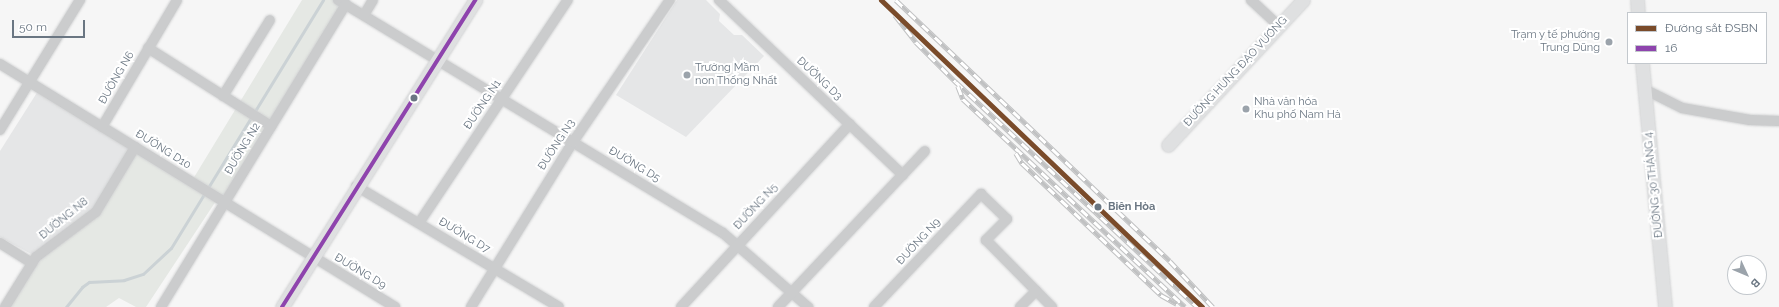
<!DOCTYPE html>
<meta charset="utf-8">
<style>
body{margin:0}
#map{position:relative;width:1779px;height:307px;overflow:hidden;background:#f6f6f6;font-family:Raleway,sans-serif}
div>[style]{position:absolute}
.built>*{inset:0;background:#e5e6e7}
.green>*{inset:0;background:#e5e8e4}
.stream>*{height:3px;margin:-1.5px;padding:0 1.5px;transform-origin:1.5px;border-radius:1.5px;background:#cbd2d5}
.roads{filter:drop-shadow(0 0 1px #d2d3d4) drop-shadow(0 0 1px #d2d3d4)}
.minor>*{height:10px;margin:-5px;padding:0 5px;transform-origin:5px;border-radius:5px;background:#cbcccd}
.major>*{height:13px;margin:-6.5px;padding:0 6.5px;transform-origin:6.5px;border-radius:6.5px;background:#dfe0e1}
.rail>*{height:4.5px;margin-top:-2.25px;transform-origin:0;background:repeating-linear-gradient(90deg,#fff 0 9px,#c0c1c2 0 18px);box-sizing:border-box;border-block:1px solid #c0c1c2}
.bus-1>*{height:4px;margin:-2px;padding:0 2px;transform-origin:2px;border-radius:2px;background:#8e44ad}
.rail-1>*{height:5px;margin:-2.5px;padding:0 2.5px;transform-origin:2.5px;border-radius:2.5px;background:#7a4b2a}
.dots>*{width:11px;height:11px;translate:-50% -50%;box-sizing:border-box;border:2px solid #fff;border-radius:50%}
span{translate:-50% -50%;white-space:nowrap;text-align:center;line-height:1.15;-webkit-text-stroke:4px #fff;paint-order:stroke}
.poi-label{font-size:11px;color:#6a7682}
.right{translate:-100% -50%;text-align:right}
.left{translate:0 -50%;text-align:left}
.street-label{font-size:11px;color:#6a7682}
.stop-label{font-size:11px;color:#6a7682;font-weight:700}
.legend{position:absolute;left:1627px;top:12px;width:140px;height:52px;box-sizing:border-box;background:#fff;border:1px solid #c3c8cd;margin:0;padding:5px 7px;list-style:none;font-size:12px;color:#6a7682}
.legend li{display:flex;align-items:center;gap:8px;height:20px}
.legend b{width:20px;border:1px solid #c3c8cd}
.north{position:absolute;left:1727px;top:255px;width:40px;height:40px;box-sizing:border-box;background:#fff;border:1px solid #c3c8cd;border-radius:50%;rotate:134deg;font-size:11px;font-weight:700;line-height:16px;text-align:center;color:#6a7682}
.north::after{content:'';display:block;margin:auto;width:14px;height:18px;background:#9ba3ab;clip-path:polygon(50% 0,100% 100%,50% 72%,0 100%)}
.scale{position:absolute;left:12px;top:20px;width:73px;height:18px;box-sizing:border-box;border:2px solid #6a7682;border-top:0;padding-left:5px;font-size:12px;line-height:14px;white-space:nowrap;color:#6a7682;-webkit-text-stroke:3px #fff;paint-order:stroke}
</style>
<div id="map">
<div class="built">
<div style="clip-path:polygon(677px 0,706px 0,720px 14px,719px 21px,734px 35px,742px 35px,764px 56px,686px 137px,616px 95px)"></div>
<div style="clip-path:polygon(38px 91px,131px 148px,93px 210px,33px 255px,0 237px,0 151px)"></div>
</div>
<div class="green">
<div style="clip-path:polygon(302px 0,335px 0,342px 4px,227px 200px,193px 179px)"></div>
<div style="clip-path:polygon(136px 152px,216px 201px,146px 307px,136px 307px,119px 298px,106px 307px,9px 307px,39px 259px,99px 214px)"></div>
</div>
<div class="stream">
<div style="left:66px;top:307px;width:26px;rotate:-51deg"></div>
<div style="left:82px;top:287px;width:9px;rotate:-36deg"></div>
<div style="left:89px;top:282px;width:35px;rotate:-3deg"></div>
<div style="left:124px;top:280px;width:20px;rotate:-18deg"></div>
<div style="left:143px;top:274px;width:38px;rotate:-43deg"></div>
<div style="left:171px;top:248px;width:291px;rotate:-58.5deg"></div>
</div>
<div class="roads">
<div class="minor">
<div style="left:338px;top:0;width:450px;rotate:31.2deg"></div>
<div style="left:723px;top:233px;width:113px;rotate:41deg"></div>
<div style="left:719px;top:0;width:254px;rotate:43.6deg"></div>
<div style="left:1251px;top:0;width:38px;rotate:43deg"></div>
<div style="left:364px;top:15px;width:17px;rotate:-59deg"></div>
<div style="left:148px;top:48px;width:146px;rotate:32.4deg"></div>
<div style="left:0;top:64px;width:464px;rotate:31.6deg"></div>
<div style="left:1644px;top:89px;width:42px;rotate:26.6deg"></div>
<div style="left:1682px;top:108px;width:69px;rotate:10deg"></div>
<div style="left:1750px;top:120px;width:29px;rotate:2deg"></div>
<div style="left:223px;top:96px;width:89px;rotate:-58.3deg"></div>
<div style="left:102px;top:127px;width:147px;rotate:-59.4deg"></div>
<div style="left:0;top:130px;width:153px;rotate:-58.4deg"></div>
<div style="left:356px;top:186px;width:236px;rotate:30.8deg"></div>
<div style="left:419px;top:223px;width:268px;rotate:-56.3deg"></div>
<div style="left:0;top:243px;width:38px;rotate:32deg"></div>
<div style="left:5px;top:307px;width:59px;rotate:-58.2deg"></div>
<div style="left:36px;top:257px;width:75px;rotate:-36.9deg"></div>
<div style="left:96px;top:212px;width:76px;rotate:-59deg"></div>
<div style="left:161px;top:307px;width:355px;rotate:-58.6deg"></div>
<div style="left:471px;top:307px;width:194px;rotate:-58.3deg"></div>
<div style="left:573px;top:142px;width:172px;rotate:-55.7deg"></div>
<div style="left:681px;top:307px;width:249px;rotate:-47.3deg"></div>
<div style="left:778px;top:307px;width:214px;rotate:-46.7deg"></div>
<div style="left:874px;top:307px;width:156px;rotate:-46.6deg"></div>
<div style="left:981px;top:194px;width:36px;rotate:44deg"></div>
<div style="left:1007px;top:219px;width:30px;rotate:135deg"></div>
<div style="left:986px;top:240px;width:94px;rotate:45.4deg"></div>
<div style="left:1020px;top:307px;width:23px;rotate:-45deg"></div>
</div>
<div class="major">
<div style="left:1637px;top:0;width:13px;rotate:86deg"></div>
<div style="left:1642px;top:63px;width:245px;rotate:84.6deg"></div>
<div style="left:1168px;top:145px;width:198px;rotate:-47deg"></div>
<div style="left:282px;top:307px;width:363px;rotate:-57.8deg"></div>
</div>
</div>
<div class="rail">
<div style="left:896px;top:0;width:378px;rotate:43.6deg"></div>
<div style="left:1170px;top:261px;width:63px;rotate:46.9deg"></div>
<div style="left:895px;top:15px;width:34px;rotate:52deg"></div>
<div style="left:916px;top:42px;width:57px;rotate:45deg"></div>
<div style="left:956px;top:82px;width:330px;rotate:43deg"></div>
<div style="left:958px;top:86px;width:14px;rotate:69deg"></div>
<div style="left:963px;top:99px;width:304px;rotate:43.1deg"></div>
<div style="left:1016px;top:153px;width:12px;rotate:59deg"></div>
<div style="left:1022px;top:163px;width:192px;rotate:43.5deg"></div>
<div style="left:1161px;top:295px;width:18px;rotate:29deg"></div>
</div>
<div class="bus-1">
<div style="left:282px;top:307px;width:363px;rotate:-57.8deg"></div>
</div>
<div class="rail-1">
<div style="left:881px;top:0;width:444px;rotate:43.7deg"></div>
</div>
<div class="dots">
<div style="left:1609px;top:42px;background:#9ba3ab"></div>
<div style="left:687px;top:75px;background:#9ba3ab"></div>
<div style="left:414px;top:98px;background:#6a7682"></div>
<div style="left:1246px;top:109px;background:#9ba3ab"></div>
<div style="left:1098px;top:207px;background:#6a7682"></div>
</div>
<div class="poi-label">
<span class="right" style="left:1600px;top:42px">Trạm y tế phường<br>Trung Dũng</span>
<span class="left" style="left:695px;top:75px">Trường Mầm<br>non Thống Nhất</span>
<span class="left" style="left:1254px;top:109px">Nhà văn hóa<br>Khu phố Nam Hà</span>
</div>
<div class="street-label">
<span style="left:1236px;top:72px;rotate:-47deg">ĐƯỜNG HƯNG ĐẠO VƯƠNG</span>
<span style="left:117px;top:78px;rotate:-60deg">ĐƯỜNG N6</span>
<span style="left:819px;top:79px;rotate:43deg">ĐƯỜNG D3</span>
<span style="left:483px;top:105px;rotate:-56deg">ĐƯỜNG N1</span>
<span style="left:557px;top:145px;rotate:-57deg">ĐƯỜNG N3</span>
<span style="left:243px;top:149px;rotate:-59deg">ĐƯỜNG N2</span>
<span style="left:163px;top:150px;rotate:32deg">ĐƯỜNG D10</span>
<span style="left:634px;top:165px;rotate:31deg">ĐƯỜNG D5</span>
<span style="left:1654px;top:185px;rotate:-96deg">ĐƯỜNG 30 THÁNG 4</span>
<span style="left:756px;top:207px;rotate:-47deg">ĐƯỜNG N5</span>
<span style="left:64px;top:219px;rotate:-39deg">ĐƯỜNG N8</span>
<span style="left:464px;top:236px;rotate:31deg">ĐƯỜNG D7</span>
<span style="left:919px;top:242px;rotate:-47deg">ĐƯỜNG N9</span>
<span style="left:360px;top:272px;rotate:31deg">ĐƯỜNG D9</span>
</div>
<div class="stop-label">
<span class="left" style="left:1108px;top:207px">Biên Hòa</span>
</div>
<ul class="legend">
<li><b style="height:5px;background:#7a4b2a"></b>Đường sắt ĐSBN</li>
<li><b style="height:5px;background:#8e44ad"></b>16</li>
</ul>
<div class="north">B</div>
<div class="scale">50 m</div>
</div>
